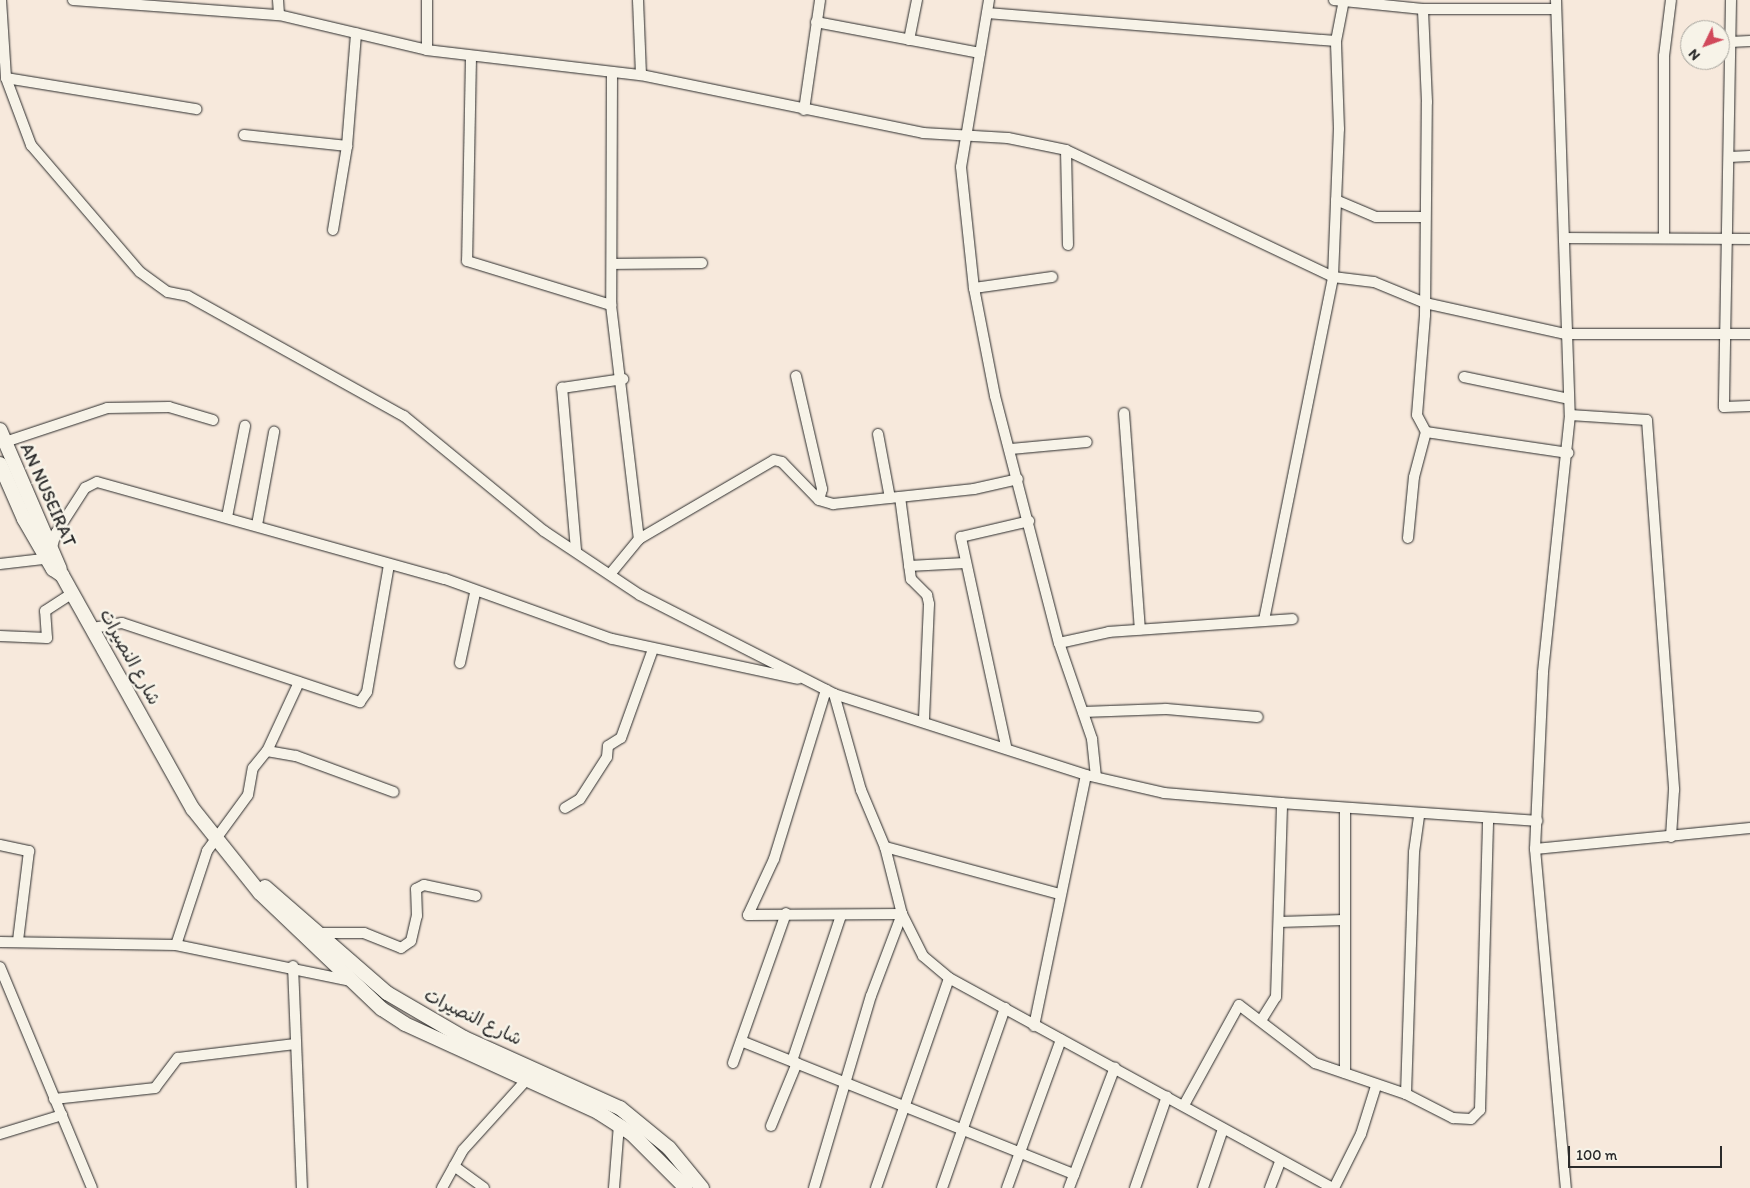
<!DOCTYPE html>
<meta charset="utf-8">
<style>
body{margin:0}
#map{position:relative;width:1750px;height:1188px;overflow:hidden;background:#f7e9dc;font-family:Itim,"Playpen Sans Arabic",sans-serif}
div>[style]{position:absolute}
.roads{filter:drop-shadow(0 0 1px #2b2b2b) drop-shadow(0 0 1px #2b2b2b)}
.minor>*{height:10px;margin:-5px;padding:0 5px;transform-origin:5px;border-radius:5px;background:#f7f3e8}
.secondary>*{height:14px;margin:-7px;padding:0 7px;transform-origin:7px;border-radius:7px;background:#f7f3e8}
span{translate:-50% -50%;white-space:nowrap;text-align:center;line-height:1.15;-webkit-text-stroke:5px #f7f3e8;paint-order:stroke}
.street-label{font-size:18px;color:#2b2b2b}
.north{position:absolute;left:1680px;top:20px;width:50px;height:50px;box-sizing:border-box;background:#f7f3e8;border:1px solid #a5a39c;border-radius:50%;rotate:228deg;font-size:14px;font-weight:700;line-height:20px;text-align:center;color:#2b2b2b}
.north::after{content:'';display:block;margin:auto;width:18px;height:22px;background:#d1495b;clip-path:polygon(50% 0,100% 100%,50% 72%,0 100%)}
.scale{position:absolute;left:1568px;top:1146px;width:154px;height:22px;box-sizing:border-box;border:2px solid #2b2b2b;border-top:0;padding-left:6px;font-size:15px;line-height:18px;white-space:nowrap;color:#2b2b2b;-webkit-text-stroke:4px #f7f3e8;paint-order:stroke}
</style>
<div id="map">
<div class="roads">
<div class="minor">
<div style="left:1px;top:0;width:78px;rotate:86.3deg"></div>
<div style="left:6px;top:78px;width:72px;rotate:69.5deg"></div>
<div style="left:31px;top:145px;width:167px;rotate:49.4deg"></div>
<div style="left:140px;top:272px;width:34px;rotate:36deg"></div>
<div style="left:168px;top:292px;width:20px;rotate:11deg"></div>
<div style="left:188px;top:296px;width:247px;rotate:29.1deg"></div>
<div style="left:404px;top:416px;width:181px;rotate:39.4deg"></div>
<div style="left:544px;top:531px;width:115px;rotate:33.7deg"></div>
<div style="left:640px;top:595px;width:218px;rotate:27deg"></div>
<div style="left:834px;top:694px;width:265px;rotate:17.8deg"></div>
<div style="left:1086px;top:775px;width:80px;rotate:13deg"></div>
<div style="left:1164px;top:793px;width:118px;rotate:4.8deg"></div>
<div style="left:73px;top:0;width:207px;rotate:4.2deg"></div>
<div style="left:279px;top:15px;width:152px;rotate:13.3deg"></div>
<div style="left:427px;top:50px;width:215px;rotate:6.7deg"></div>
<div style="left:641px;top:75px;width:288px;rotate:11.6deg"></div>
<div style="left:923px;top:133px;width:85px;rotate:3.4deg"></div>
<div style="left:1008px;top:138px;width:59px;rotate:11.7deg"></div>
<div style="left:1066px;top:150px;width:296px;rotate:25.4deg"></div>
<div style="left:1333px;top:277px;width:41px;rotate:7deg"></div>
<div style="left:1374px;top:282px;width:55px;rotate:22.4deg"></div>
<div style="left:1425px;top:303px;width:143px;rotate:12.5deg"></div>
<div style="left:1565px;top:334px;width:185px"></div>
<div style="left:278px;top:0;width:15px;rotate:86deg"></div>
<div style="left:638px;top:0;width:75px;rotate:87.7deg"></div>
<div style="left:989px;top:0;width:169px;rotate:99.5deg"></div>
<div style="left:961px;top:167px;width:122px;rotate:83.9deg"></div>
<div style="left:974px;top:288px;width:110px;rotate:79deg"></div>
<div style="left:995px;top:396px;width:255px;rotate:75.5deg"></div>
<div style="left:1059px;top:643px;width:102px;rotate:71deg"></div>
<div style="left:1092px;top:739px;width:37px;rotate:84deg"></div>
<div style="left:1334px;top:0;width:89px;rotate:5.8deg"></div>
<div style="left:1423px;top:9px;width:133px"></div>
<div style="left:1556px;top:0;width:415px;rotate:88.1deg"></div>
<div style="left:1570px;top:415px;width:259px;rotate:96deg"></div>
<div style="left:1543px;top:673px;width:176px;rotate:92.6deg"></div>
<div style="left:1535px;top:849px;width:340px;rotate:84.8deg"></div>
<div style="left:1731px;top:0;width:407px;rotate:91deg"></div>
<div style="left:1724px;top:407px;width:26px;rotate:-2deg"></div>
<div style="left:987px;top:13px;width:350px;rotate:4.6deg"></div>
<div style="left:816px;top:22px;width:167px;rotate:10.7deg"></div>
<div style="left:909px;top:40px;width:41px;rotate:-78.7deg"></div>
<div style="left:1730px;top:42px;width:20px;rotate:-3deg"></div>
<div style="left:427px;top:50px;width:50px;rotate:-90deg"></div>
<div style="left:471px;top:57px;width:204px;rotate:91.1deg"></div>
<div style="left:467px;top:261px;width:151px;rotate:17deg"></div>
<div style="left:612px;top:72px;width:233px;rotate:90.2deg"></div>
<div style="left:611px;top:305px;width:236px;rotate:83.2deg"></div>
<div style="left:6px;top:78px;width:193px;rotate:9.3deg"></div>
<div style="left:804px;top:110px;width:111px;rotate:-81.7deg"></div>
<div style="left:244px;top:135px;width:104px;rotate:6.1deg"></div>
<div style="left:1066px;top:150px;width:95px;rotate:88.8deg"></div>
<div style="left:1729px;top:157px;width:21px;rotate:-3deg"></div>
<div style="left:1336px;top:200px;width:43px;rotate:23deg"></div>
<div style="left:1376px;top:217px;width:49px"></div>
<div style="left:333px;top:230px;width:85px;rotate:-80.5deg"></div>
<div style="left:347px;top:146px;width:113px;rotate:-85.4deg"></div>
<div style="left:1664px;top:236px;width:180px;rotate:-90deg"></div>
<div style="left:1664px;top:56px;width:56px;rotate:-82.9deg"></div>
<div style="left:1564px;top:238px;width:186px;rotate:0.3deg"></div>
<div style="left:612px;top:264px;width:90px;rotate:-0.6deg"></div>
<div style="left:974px;top:288px;width:79px;rotate:-8deg"></div>
<div style="left:796px;top:376px;width:116px;rotate:77deg"></div>
<div style="left:822px;top:489px;width:11px;rotate:105deg"></div>
<div style="left:1464px;top:377px;width:107px;rotate:11.8deg"></div>
<div style="left:1124px;top:413px;width:217px;rotate:85.8deg"></div>
<div style="left:1570px;top:415px;width:77px;rotate:3.7deg"></div>
<div style="left:1647px;top:420px;width:371px;rotate:85.8deg"></div>
<div style="left:1674px;top:790px;width:47px;rotate:93.7deg"></div>
<div style="left:1426px;top:432px;width:144px;rotate:8.4deg"></div>
<div style="left:878px;top:434px;width:65px;rotate:79.4deg"></div>
<div style="left:5px;top:442px;width:108px;rotate:-18.4deg"></div>
<div style="left:107px;top:408px;width:62px;rotate:-0.9deg"></div>
<div style="left:169px;top:407px;width:46px;rotate:16.5deg"></div>
<div style="left:1011px;top:449px;width:76px;rotate:-5.3deg"></div>
<div style="left:900px;top:497px;width:83px;rotate:82.4deg"></div>
<div style="left:911px;top:579px;width:23px;rotate:45deg"></div>
<div style="left:927px;top:595px;width:9px;rotate:77deg"></div>
<div style="left:929px;top:604px;width:116px;rotate:92.5deg"></div>
<div style="left:227px;top:517px;width:93px;rotate:-78.8deg"></div>
<div style="left:257px;top:525px;width:95px;rotate:-79.6deg"></div>
<div style="left:1408px;top:538px;width:61px;rotate:-84.4deg"></div>
<div style="left:1414px;top:477px;width:47px;rotate:-75.1deg"></div>
<div style="left:1426px;top:432px;width:19px;rotate:-118deg"></div>
<div style="left:1417px;top:415px;width:100px;rotate:-85.4deg"></div>
<div style="left:1425px;top:315px;width:213px;rotate:-89.5deg"></div>
<div style="left:1427px;top:102px;width:93px;rotate:-92.5deg"></div>
<div style="left:52px;top:547px;width:15px;rotate:-74deg"></div>
<div style="left:56px;top:533px;width:54px;rotate:-57.2deg"></div>
<div style="left:85px;top:488px;width:13px;rotate:-27deg"></div>
<div style="left:97px;top:482px;width:361px;rotate:15.6deg"></div>
<div style="left:445px;top:579px;width:177px;rotate:19.8deg"></div>
<div style="left:612px;top:639px;width:190px;rotate:12.1deg"></div>
<div style="left:576px;top:550px;width:163px;rotate:-94.9deg"></div>
<div style="left:562px;top:388px;width:62px;rotate:-8.4deg"></div>
<div style="left:0;top:564px;width:52px;rotate:-6.6deg"></div>
<div style="left:909px;top:566px;width:56px;rotate:-3.1deg"></div>
<div style="left:611px;top:573px;width:44px;rotate:-50.5deg"></div>
<div style="left:639px;top:539px;width:156px;rotate:-30.3deg"></div>
<div style="left:774px;top:460px;width:8px;rotate:14deg"></div>
<div style="left:782px;top:462px;width:53px;rotate:45.8deg"></div>
<div style="left:819px;top:500px;width:15px;rotate:16deg"></div>
<div style="left:833px;top:504px;width:142px;rotate:-6.1deg"></div>
<div style="left:974px;top:489px;width:45px;rotate:-12.8deg"></div>
<div style="left:1264px;top:620px;width:350px;rotate:-78.6deg"></div>
<div style="left:1333px;top:277px;width:148px;rotate:-87.7deg"></div>
<div style="left:1339px;top:129px;width:88px;rotate:-92deg"></div>
<div style="left:1336px;top:41px;width:42px;rotate:-79deg"></div>
<div style="left:93px;top:628px;width:29px;rotate:-10deg"></div>
<div style="left:122px;top:623px;width:251px;rotate:18.4deg"></div>
<div style="left:360px;top:702px;width:12px;rotate:-55deg"></div>
<div style="left:367px;top:692px;width:129px;rotate:-80.2deg"></div>
<div style="left:0;top:636px;width:47px;rotate:2.4deg"></div>
<div style="left:47px;top:638px;width:27px;rotate:-94deg"></div>
<div style="left:45px;top:611px;width:33px;rotate:-33deg"></div>
<div style="left:1059px;top:643px;width:51px;rotate:-12.4deg"></div>
<div style="left:1109px;top:632px;width:184px;rotate:-4deg"></div>
<div style="left:460px;top:663px;width:72px;rotate:-77.9deg"></div>
<div style="left:834px;top:694px;width:100px;rotate:74.3deg"></div>
<div style="left:861px;top:790px;width:62px;rotate:67.2deg"></div>
<div style="left:885px;top:847px;width:69px;rotate:75.8deg"></div>
<div style="left:902px;top:914px;width:47px;rotate:63.4deg"></div>
<div style="left:923px;top:956px;width:34px;rotate:40deg"></div>
<div style="left:949px;top:978px;width:437px;rotate:28.7deg"></div>
<div style="left:1083px;top:712px;width:83px;rotate:-2.1deg"></div>
<div style="left:1166px;top:709px;width:92px;rotate:5deg"></div>
<div style="left:1006px;top:746px;width:214px;rotate:-102.2deg"></div>
<div style="left:961px;top:537px;width:70px;rotate:-13.2deg"></div>
<div style="left:267px;top:751px;width:76px;rotate:-65.1deg"></div>
<div style="left:565px;top:808px;width:17px;rotate:-31deg"></div>
<div style="left:580px;top:799px;width:50px;rotate:-57.3deg"></div>
<div style="left:607px;top:757px;width:11px;rotate:-85deg"></div>
<div style="left:608px;top:746px;width:15px;rotate:-32deg"></div>
<div style="left:621px;top:738px;width:95px;rotate:-70.2deg"></div>
<div style="left:0;top:845px;width:30px;rotate:12deg"></div>
<div style="left:29px;top:851px;width:91px;rotate:97deg"></div>
<div style="left:885px;top:847px;width:180px;rotate:15.1deg"></div>
<div style="left:1535px;top:849px;width:216px;rotate:-5.6deg"></div>
<div style="left:1279px;top:922px;width:65px;rotate:-1.8deg"></div>
<div style="left:320px;top:933px;width:44px"></div>
<div style="left:364px;top:933px;width:40px;rotate:22deg"></div>
<div style="left:401px;top:948px;width:12px;rotate:-35deg"></div>
<div style="left:411px;top:941px;width:26px;rotate:-77deg"></div>
<div style="left:417px;top:916px;width:27px;rotate:-92deg"></div>
<div style="left:416px;top:889px;width:9px;rotate:-27deg"></div>
<div style="left:424px;top:885px;width:53px;rotate:11.9deg"></div>
<div style="left:0;top:942px;width:176px;rotate:1deg"></div>
<div style="left:176px;top:945px;width:179px;rotate:11.6deg"></div>
<div style="left:176px;top:945px;width:99px;rotate:-71.7deg"></div>
<div style="left:207px;top:851px;width:69px;rotate:-53.8deg"></div>
<div style="left:248px;top:795px;width:27px;rotate:-80deg"></div>
<div style="left:253px;top:768px;width:22px;rotate:-51deg"></div>
<div style="left:267px;top:751px;width:29px;rotate:10deg"></div>
<div style="left:296px;top:756px;width:104px;rotate:20.2deg"></div>
<div style="left:293px;top:966px;width:222px;rotate:87.7deg"></div>
<div style="left:0;top:967px;width:239px;rotate:67.4deg"></div>
<div style="left:1262px;top:1019px;width:26px;rotate:-58deg"></div>
<div style="left:1276px;top:997px;width:194px;rotate:-88.2deg"></div>
<div style="left:1282px;top:803px;width:256px;rotate:4deg"></div>
<div style="left:1034px;top:1026px;width:256px;rotate:-78.3deg"></div>
<div style="left:741px;top:1041px;width:359px;rotate:21.8deg"></div>
<div style="left:792px;top:1061px;width:154px;rotate:-71.4deg"></div>
<div style="left:733px;top:1063px;width:159px;rotate:-70.5deg"></div>
<div style="left:1345px;top:1073px;width:263px;rotate:-90deg"></div>
<div style="left:1406px;top:1094px;width:242px;rotate:-88.1deg"></div>
<div style="left:1414px;top:852px;width:36px;rotate:-82deg"></div>
<div style="left:54px;top:1099px;width:102px;rotate:-6.2deg"></div>
<div style="left:155px;top:1088px;width:38px;rotate:-53deg"></div>
<div style="left:178px;top:1058px;width:118px;rotate:-6.8deg"></div>
<div style="left:1184px;top:1105px;width:114px;rotate:-61.2deg"></div>
<div style="left:1239px;top:1005px;width:96px;rotate:37.3deg"></div>
<div style="left:1315px;top:1063px;width:96px;rotate:18.8deg"></div>
<div style="left:1406px;top:1094px;width:53px;rotate:27.1deg"></div>
<div style="left:1453px;top:1118px;width:18px;rotate:3deg"></div>
<div style="left:1471px;top:1119px;width:13px;rotate:-45deg"></div>
<div style="left:1480px;top:1110px;width:290px;rotate:-88.4deg"></div>
<div style="left:771px;top:1126px;width:68px;rotate:-67.6deg"></div>
<div style="left:0;top:1134px;width:65px;rotate:-17deg"></div>
<div style="left:454px;top:1166px;width:37px;rotate:36deg"></div>
<div style="left:442px;top:1188px;width:43px;rotate:-61.1deg"></div>
<div style="left:463px;top:1150px;width:97px;rotate:-47.9deg"></div>
<div style="left:614px;top:1188px;width:63px;rotate:-85.5deg"></div>
<div style="left:814px;top:1188px;width:200px;rotate:-73.5deg"></div>
<div style="left:871px;top:996px;width:88px;rotate:-69.3deg"></div>
<div style="left:902px;top:914px;width:154px;rotate:179.6deg"></div>
<div style="left:748px;top:915px;width:62px;rotate:-65.1deg"></div>
<div style="left:774px;top:859px;width:177px;rotate:-72.9deg"></div>
<div style="left:876px;top:1188px;width:222px;rotate:-70.8deg"></div>
<div style="left:942px;top:1188px;width:191px;rotate:-70.7deg"></div>
<div style="left:1007px;top:1188px;width:158px;rotate:-70deg"></div>
<div style="left:1069px;top:1188px;width:129px;rotate:-69.2deg"></div>
<div style="left:1135px;top:1188px;width:97px;rotate:-70.8deg"></div>
<div style="left:1203px;top:1188px;width:59px;rotate:-71.3deg"></div>
<div style="left:1270px;top:1188px;width:28px;rotate:-69deg"></div>
<div style="left:1334px;top:1188px;width:60px;rotate:-63.4deg"></div>
<div style="left:1361px;top:1134px;width:50px;rotate:-72.6deg"></div>
</div>
<div class="secondary">
<div style="left:0;top:430px;width:151px;rotate:66.7deg"></div>
<div style="left:0;top:464px;width:60px;rotate:66.4deg"></div>
<div style="left:24px;top:519px;width:58px;rotate:59.9deg"></div>
<div style="left:53px;top:569px;width:11px;rotate:34deg"></div>
<div style="left:62px;top:575px;width:268px;rotate:60.8deg"></div>
<div style="left:193px;top:809px;width:107px;rotate:51.4deg"></div>
<div style="left:260px;top:893px;width:168px;rotate:43.6deg"></div>
<div style="left:382px;top:1009px;width:27px;rotate:33deg"></div>
<div style="left:405px;top:1024px;width:212px;rotate:24.5deg"></div>
<div style="left:598px;top:1112px;width:40px;rotate:32.9deg"></div>
<div style="left:632px;top:1134px;width:76px;rotate:45deg"></div>
<div style="left:265px;top:887px;width:162px;rotate:41deg"></div>
<div style="left:387px;top:993px;width:89px;rotate:30.3deg"></div>
<div style="left:464px;top:1038px;width:171px;rotate:24.2deg"></div>
<div style="left:620px;top:1108px;width:63px;rotate:39.2deg"></div>
<div style="left:669px;top:1148px;width:52px;rotate:50.5deg"></div>
</div>
</div>
<div class="street-label">
<span style="left:48px;top:495px;rotate:66deg">AN NUSEIRAT</span>
<span style="left:130px;top:657px;rotate:61deg">شارع النصيرات</span>
<span style="left:473px;top:1017px;rotate:26deg">شارع النصيرات</span>
</div>
<div class="north">N</div>
<div class="scale">100 m</div>
</div>
